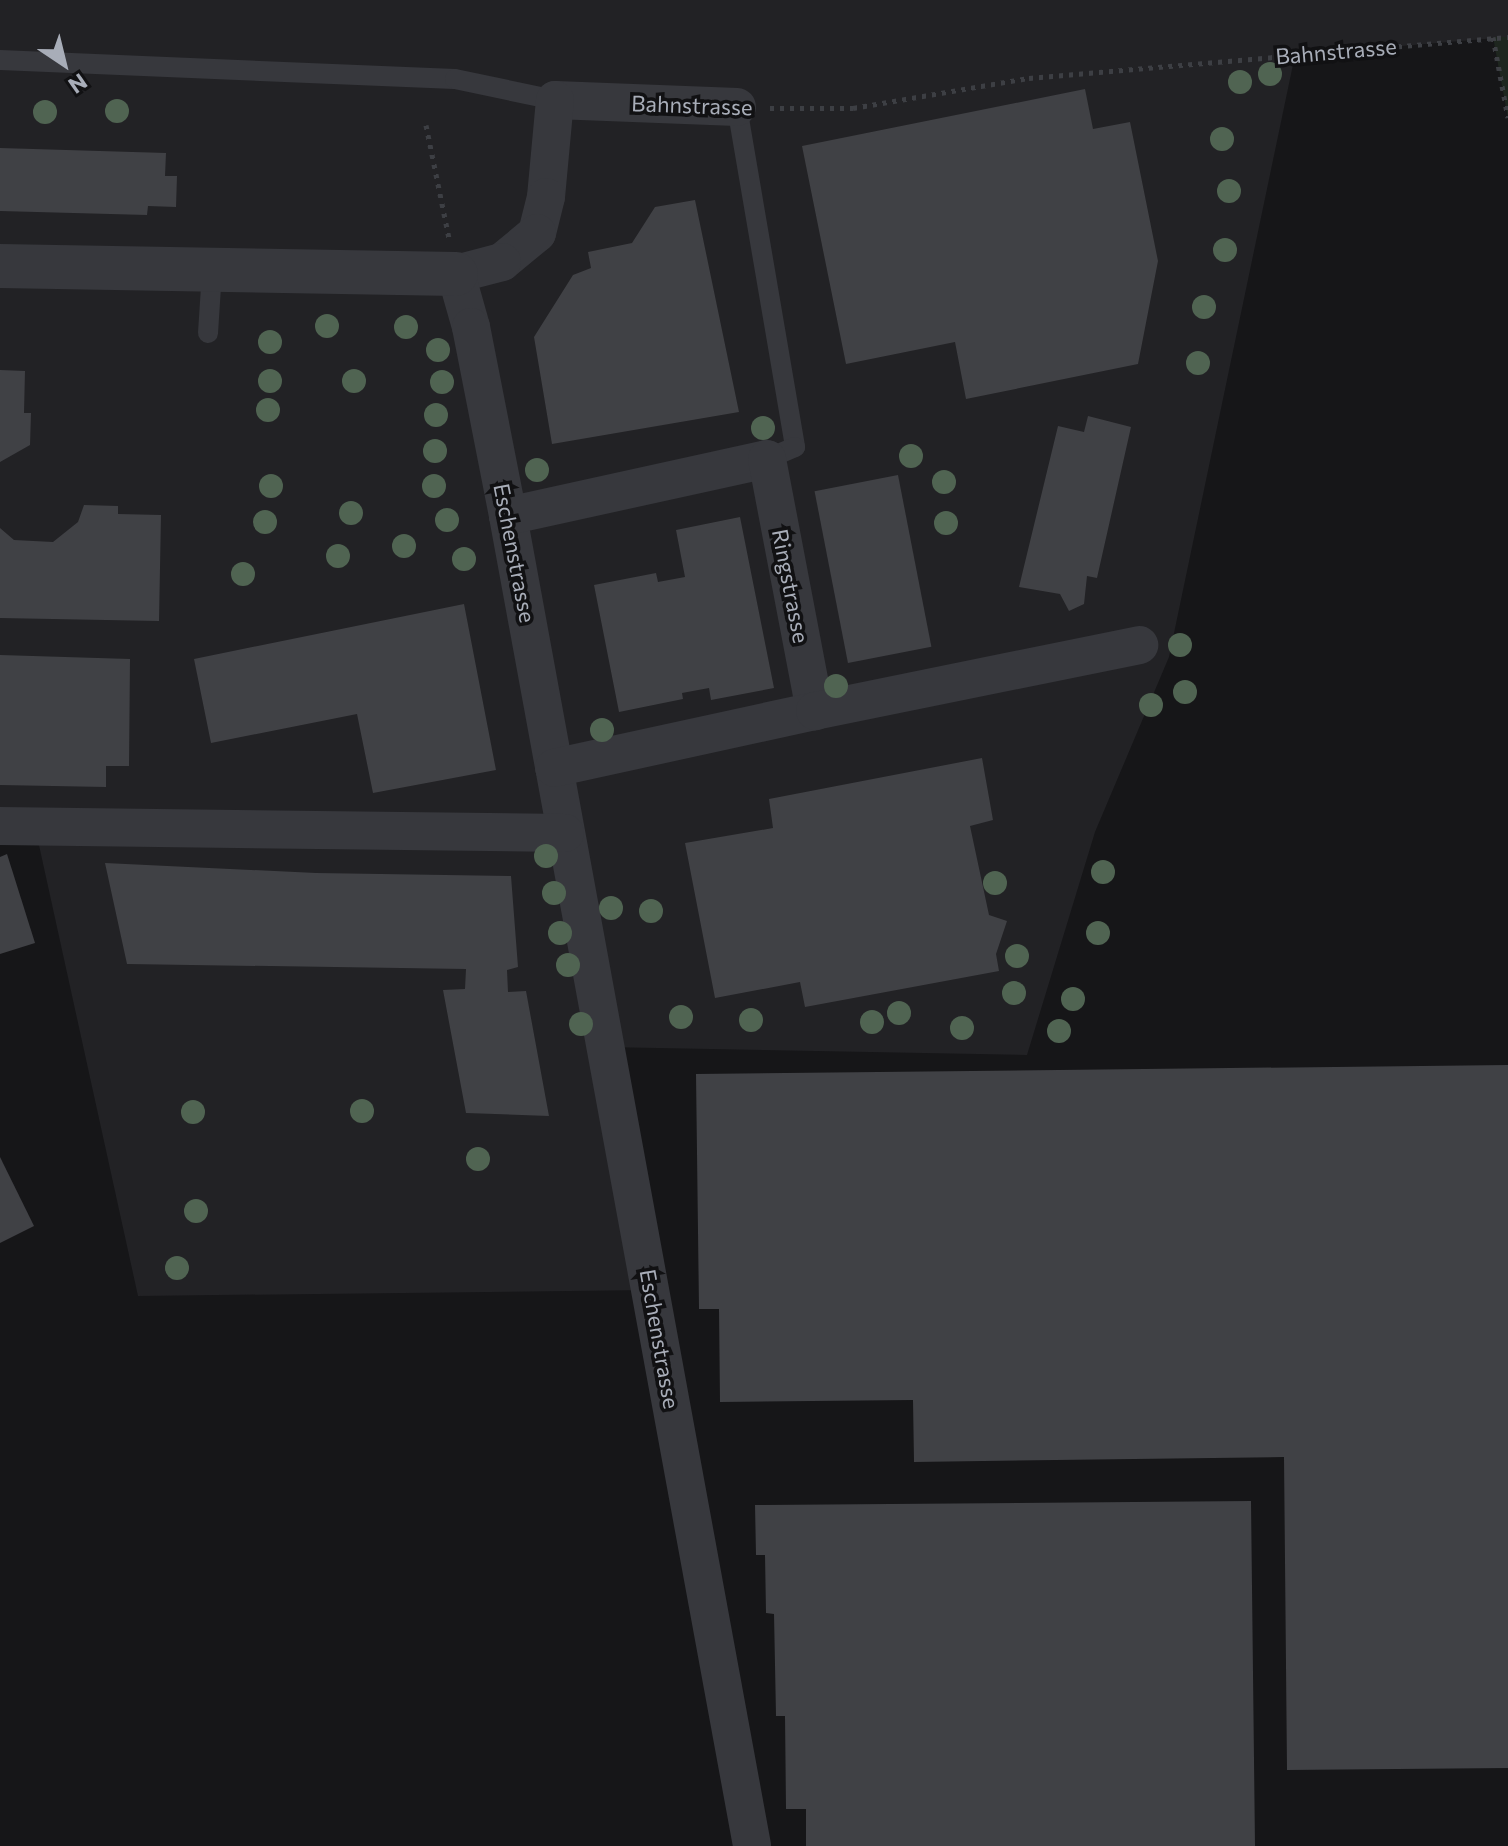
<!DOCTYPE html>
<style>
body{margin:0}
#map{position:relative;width:1508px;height:1846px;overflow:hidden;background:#161618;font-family:Commissioner,sans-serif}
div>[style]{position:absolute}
.built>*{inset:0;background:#222225}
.green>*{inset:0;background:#1e261f}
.building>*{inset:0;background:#404145;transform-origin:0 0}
.path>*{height:5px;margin-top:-2.5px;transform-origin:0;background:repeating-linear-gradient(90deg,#3d3f44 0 4px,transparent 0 10px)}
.service>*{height:20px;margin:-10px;padding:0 10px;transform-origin:10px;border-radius:10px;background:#37383d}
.minor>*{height:38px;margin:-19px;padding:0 19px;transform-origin:19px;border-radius:19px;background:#37383d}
.tertiary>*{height:44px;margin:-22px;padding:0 22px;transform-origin:22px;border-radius:22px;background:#37383d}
.trees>*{width:24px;height:24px;margin:-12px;border-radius:50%;background:#506452}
span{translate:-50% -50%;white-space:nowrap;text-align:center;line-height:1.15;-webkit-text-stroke:7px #111113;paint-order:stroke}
.street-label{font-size:22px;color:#a8adb8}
.north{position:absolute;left:24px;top:24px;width:80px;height:80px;-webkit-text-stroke:6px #111113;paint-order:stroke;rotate:145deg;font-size:22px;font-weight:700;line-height:32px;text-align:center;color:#a8adb8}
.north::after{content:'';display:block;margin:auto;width:28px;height:36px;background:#a8adb8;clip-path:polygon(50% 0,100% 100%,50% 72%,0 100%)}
</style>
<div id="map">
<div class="built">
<div style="clip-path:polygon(0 0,1508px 0,1508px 37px,1295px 55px,1169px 657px,1095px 832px,1027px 1055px,604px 1047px,651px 1290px,138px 1296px,35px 827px,0 826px)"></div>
</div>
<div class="green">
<div style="clip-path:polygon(1493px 37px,1508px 37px,1508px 118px)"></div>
</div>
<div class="building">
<div style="clip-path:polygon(1085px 89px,1093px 129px,1130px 122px,1158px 261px,1138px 364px,966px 399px,955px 342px,846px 364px,802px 146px)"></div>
<div style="clip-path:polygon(0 148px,166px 153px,165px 176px,177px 176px,176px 207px,148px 206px,147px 215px,0 211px)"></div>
<div style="clip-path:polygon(695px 200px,739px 412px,552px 444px,534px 337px,573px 275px,591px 268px,588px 252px,632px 243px,655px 207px)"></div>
<div style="clip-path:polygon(0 370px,25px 371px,24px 413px,31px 413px,30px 445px,0 462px)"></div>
<div style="clip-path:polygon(1088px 416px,1131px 427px,1097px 578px,1087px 576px,1084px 604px,1069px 611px,1060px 594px,1019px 587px,1058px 426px,1084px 432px)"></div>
<div style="left:898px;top:475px;width:175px;height:85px;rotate:79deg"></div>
<div style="clip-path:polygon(84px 505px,118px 506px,118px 514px,161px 515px,159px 621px,0 618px,0 528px,14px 540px,53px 542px,78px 522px)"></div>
<div style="clip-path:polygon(740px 517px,774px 688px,711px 700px,709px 688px,682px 693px,683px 699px,619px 712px,594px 585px,656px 573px,658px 582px,685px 577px,676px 530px)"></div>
<div style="clip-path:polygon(464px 604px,496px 770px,373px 793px,357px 714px,211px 743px,194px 659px)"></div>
<div style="clip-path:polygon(0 655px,130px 659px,129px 766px,106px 766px,106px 787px,0 785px)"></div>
<div style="clip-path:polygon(982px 758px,993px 820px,970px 826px,989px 915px,1007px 921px,996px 954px,999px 971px,805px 1007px,800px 982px,715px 998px,685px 843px,773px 828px,769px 799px)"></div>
<div style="clip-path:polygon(7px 854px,35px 943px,0 954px,0 857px)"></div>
<div style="clip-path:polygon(105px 863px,316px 873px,511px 876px,518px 967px,507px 970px,508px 992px,526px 991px,549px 1116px,466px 1113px,443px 990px,465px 989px,466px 969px,127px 964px)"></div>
<div style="clip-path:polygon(1508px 1065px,1508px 1768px,1287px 1770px,1284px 1457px,914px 1462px,913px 1400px,720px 1402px,719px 1309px,699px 1309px,696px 1074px)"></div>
<div style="clip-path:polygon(0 1157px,34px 1226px,0 1243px)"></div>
<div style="clip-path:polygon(1251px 1501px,1255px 1846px,806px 1846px,806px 1809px,786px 1809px,785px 1716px,776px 1716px,774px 1614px,766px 1613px,765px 1555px,756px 1555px,755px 1505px)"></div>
</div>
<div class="path">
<div style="left:1493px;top:37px;width:82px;rotate:79.5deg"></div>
<div style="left:770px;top:108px;width:83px"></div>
<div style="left:853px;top:108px;width:179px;rotate:-9.7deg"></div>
<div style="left:1029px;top:78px;width:481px;rotate:-4.9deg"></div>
<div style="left:426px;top:125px;width:115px;rotate:78.5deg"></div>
</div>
<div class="service">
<div style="left:0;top:60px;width:455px;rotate:2.4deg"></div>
<div style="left:455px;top:79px;width:102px;rotate:11.9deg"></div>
<div style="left:737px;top:107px;width:345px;rotate:80.3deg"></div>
<div style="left:795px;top:447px;width:30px;rotate:157deg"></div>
<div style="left:208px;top:333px;width:62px;rotate:-86.3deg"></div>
</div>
<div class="minor">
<div style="left:737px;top:107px;width:182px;rotate:-177.8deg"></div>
<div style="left:555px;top:100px;width:97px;rotate:95.3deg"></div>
<div style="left:546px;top:197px;width:37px;rotate:104deg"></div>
<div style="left:537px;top:233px;width:45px;rotate:140.4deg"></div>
<div style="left:502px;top:262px;width:48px;rotate:165.4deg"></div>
<div style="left:456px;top:274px;width:55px;rotate:74.2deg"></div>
<div style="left:471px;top:327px;width:193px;rotate:78.9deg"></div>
<div style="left:508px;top:516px;width:1352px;rotate:79.6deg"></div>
<div style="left:508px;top:516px;width:265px;rotate:-12.4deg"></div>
<div style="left:767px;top:459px;width:257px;rotate:79.2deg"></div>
<div style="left:815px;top:711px;width:267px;rotate:167.7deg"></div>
<div style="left:815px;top:711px;width:331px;rotate:-11.5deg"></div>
<div style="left:0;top:826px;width:565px;rotate:0.71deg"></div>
</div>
<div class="tertiary">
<div style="left:0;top:266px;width:456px;rotate:1deg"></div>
</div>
<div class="trees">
<div style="left:1270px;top:74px"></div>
<div style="left:1240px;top:82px"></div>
<div style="left:117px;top:111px"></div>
<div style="left:45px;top:112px"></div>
<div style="left:1222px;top:139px"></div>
<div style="left:1229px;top:191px"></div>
<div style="left:1225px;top:250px"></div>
<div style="left:1204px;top:307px"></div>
<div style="left:327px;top:326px"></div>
<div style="left:406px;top:327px"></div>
<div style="left:270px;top:342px"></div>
<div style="left:438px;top:350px"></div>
<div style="left:1198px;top:363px"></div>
<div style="left:270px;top:381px"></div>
<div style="left:354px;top:381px"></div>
<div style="left:442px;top:382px"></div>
<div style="left:268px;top:410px"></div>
<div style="left:436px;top:415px"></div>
<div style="left:763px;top:428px"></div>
<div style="left:435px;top:451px"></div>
<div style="left:911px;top:456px"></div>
<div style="left:537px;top:470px"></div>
<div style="left:944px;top:482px"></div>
<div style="left:271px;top:486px"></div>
<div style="left:434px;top:486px"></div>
<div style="left:351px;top:513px"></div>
<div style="left:447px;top:520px"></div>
<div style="left:265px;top:522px"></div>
<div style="left:946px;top:523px"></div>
<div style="left:404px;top:546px"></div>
<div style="left:338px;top:556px"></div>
<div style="left:464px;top:559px"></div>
<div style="left:243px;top:574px"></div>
<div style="left:1180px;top:645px"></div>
<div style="left:836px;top:686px"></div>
<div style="left:1185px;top:692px"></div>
<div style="left:1151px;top:705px"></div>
<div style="left:602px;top:730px"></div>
<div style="left:546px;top:856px"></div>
<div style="left:1103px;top:872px"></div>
<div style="left:995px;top:883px"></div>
<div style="left:554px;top:893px"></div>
<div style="left:611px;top:908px"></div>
<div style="left:651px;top:911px"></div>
<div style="left:560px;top:933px"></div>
<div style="left:1098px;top:933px"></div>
<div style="left:1017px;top:956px"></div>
<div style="left:568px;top:965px"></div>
<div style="left:1014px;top:993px"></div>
<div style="left:1073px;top:999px"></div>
<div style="left:899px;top:1013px"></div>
<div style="left:681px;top:1017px"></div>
<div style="left:751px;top:1020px"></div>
<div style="left:872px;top:1022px"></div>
<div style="left:581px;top:1024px"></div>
<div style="left:962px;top:1028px"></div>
<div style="left:1059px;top:1031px"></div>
<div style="left:362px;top:1111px"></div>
<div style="left:193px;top:1112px"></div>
<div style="left:478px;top:1159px"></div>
<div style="left:196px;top:1211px"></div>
<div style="left:177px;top:1268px"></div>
</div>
<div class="street-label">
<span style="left:1336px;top:51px;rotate:-5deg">Bahnstrasse</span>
<span style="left:692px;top:105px;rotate:2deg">Bahnstrasse</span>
<span style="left:515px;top:553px;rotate:79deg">Eschenstrasse</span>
<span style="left:791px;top:586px;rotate:79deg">Ringstrasse</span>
<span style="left:660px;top:1339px;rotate:80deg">Eschenstrasse</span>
</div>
<div class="north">N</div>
</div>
